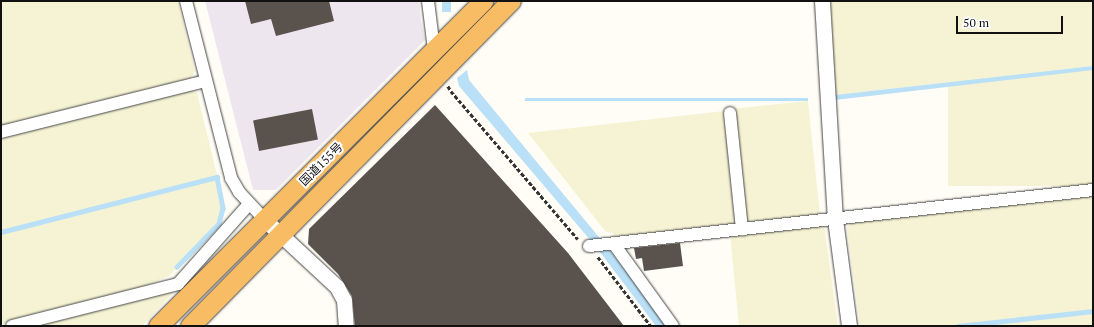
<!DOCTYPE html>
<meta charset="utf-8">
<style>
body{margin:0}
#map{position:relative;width:1094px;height:327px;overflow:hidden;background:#fffdf5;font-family:"PT Serif","Noto Sans JP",serif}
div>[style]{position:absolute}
.industrial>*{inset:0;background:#eee6ef}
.farmland>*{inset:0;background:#f6f3d4;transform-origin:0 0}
.water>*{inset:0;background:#b9e0f7;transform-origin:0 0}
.stream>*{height:4.5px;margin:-2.25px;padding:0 2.25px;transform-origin:2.25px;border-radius:2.25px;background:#b9e0f7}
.building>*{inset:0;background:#5a524d;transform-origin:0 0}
.path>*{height:2.5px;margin-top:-1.25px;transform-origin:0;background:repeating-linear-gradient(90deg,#333 0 4px,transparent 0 6px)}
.roads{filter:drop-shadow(0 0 1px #444) drop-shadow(0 0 1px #444)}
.minor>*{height:12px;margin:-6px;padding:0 6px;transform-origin:6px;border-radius:6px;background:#fff}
.tertiary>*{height:15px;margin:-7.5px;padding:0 7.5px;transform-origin:7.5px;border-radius:7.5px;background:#fff}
.trunk>*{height:19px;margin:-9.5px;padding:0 9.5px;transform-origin:9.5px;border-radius:9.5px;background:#f7bc64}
span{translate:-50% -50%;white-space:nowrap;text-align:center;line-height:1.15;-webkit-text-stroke:4px #fff;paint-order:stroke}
.street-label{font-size:12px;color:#111}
.frame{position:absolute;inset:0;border:2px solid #111;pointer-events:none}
.scale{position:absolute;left:956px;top:16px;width:107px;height:18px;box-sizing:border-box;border:2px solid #111;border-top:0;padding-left:5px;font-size:12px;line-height:14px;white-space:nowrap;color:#111;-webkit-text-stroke:3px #fff;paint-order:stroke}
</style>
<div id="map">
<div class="industrial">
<div style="clip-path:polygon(205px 1px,419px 1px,421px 21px,425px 40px,276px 190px,253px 190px)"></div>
</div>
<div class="farmland">
<div style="clip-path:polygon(1px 1px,178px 1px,195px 71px,188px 83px,1px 129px)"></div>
<div style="clip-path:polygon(829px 1px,1093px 1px,1093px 66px,835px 95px)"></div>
<div style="left:1093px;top:70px;width:116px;height:145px;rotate:90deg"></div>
<div style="clip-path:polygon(190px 89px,197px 93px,217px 175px,223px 208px,219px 224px,169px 276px,141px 288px,1px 325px,1px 136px)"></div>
<div style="left:808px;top:101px;width:117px;height:77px;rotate:84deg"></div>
<div style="clip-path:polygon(724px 111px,736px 220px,731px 226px,616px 238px,612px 232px,606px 232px,528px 133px)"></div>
<div style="clip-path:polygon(1093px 193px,1093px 326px,860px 326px,847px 228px,851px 221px)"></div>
<div style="clip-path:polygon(824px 224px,838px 326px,739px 326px,730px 234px)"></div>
<div style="clip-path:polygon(174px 292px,143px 325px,33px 326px,135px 300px)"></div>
</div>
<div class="water">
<div style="left:442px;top:1px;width:9px;height:11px"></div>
<div style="clip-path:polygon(1093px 66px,1093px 70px,835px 100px,835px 95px)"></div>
<div style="clip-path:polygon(467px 70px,469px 80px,608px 248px,668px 326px,656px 326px,597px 248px,459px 86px,457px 78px)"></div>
<div style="left:808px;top:98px;width:3px;height:283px;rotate:90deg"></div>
</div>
<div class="stream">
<div style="left:1px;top:232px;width:223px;rotate:-14.3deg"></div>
<div style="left:217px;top:177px;width:32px;rotate:79deg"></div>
<div style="left:223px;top:208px;width:16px;rotate:104deg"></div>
<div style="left:219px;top:224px;width:60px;rotate:134.3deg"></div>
<div style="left:958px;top:326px;width:136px;rotate:-6.3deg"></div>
</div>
<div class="building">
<div style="clip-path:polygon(245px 1px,329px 1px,334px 21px,276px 36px,271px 19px,251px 24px)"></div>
<div style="clip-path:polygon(435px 105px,568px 253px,624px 326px,355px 326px,352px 296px,338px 274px,308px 244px,309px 229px)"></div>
<div style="left:312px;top:109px;width:31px;height:60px;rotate:79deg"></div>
<div style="clip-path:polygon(680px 243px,683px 266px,644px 271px,642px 258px,636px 259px,634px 248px)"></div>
</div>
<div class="path">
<div style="left:448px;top:86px;width:6px;rotate:59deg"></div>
<div style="left:451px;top:91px;width:195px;rotate:49.4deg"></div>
<div style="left:598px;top:257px;width:87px;rotate:52.5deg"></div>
<div style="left:88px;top:326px;width:9px"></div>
</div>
<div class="roads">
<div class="minor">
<div style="left:186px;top:1px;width:183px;rotate:75.7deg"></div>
<div style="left:231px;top:178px;width:16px;rotate:60deg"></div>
<div style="left:239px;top:192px;width:38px;rotate:47deg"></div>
<div style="left:428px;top:1px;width:49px;rotate:83deg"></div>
<div style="left:730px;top:113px;width:117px;rotate:84.1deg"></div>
<div style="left:1px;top:132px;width:211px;rotate:-14deg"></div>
<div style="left:614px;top:244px;width:101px;rotate:54.3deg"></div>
<div style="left:589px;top:246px;width:507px;rotate:-6.34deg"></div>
<div style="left:12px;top:326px;width:171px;rotate:-14.2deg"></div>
<div style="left:178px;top:284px;width:107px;rotate:-48.4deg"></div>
</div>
<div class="tertiary">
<div style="left:822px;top:1px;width:218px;rotate:86.6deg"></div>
<div style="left:835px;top:219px;width:108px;rotate:82.5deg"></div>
<div style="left:265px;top:220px;width:98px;rotate:42.9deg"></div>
<div style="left:337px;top:287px;width:15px;rotate:62deg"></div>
<div style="left:344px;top:300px;width:26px;rotate:86deg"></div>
</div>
<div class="trunk">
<div style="left:158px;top:326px;width:460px;rotate:-45deg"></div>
<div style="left:190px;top:326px;width:457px;rotate:-45.4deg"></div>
</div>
</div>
<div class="street-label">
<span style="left:321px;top:164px;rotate:-45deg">国道155号</span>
</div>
<div class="frame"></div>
<div class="scale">50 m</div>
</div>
